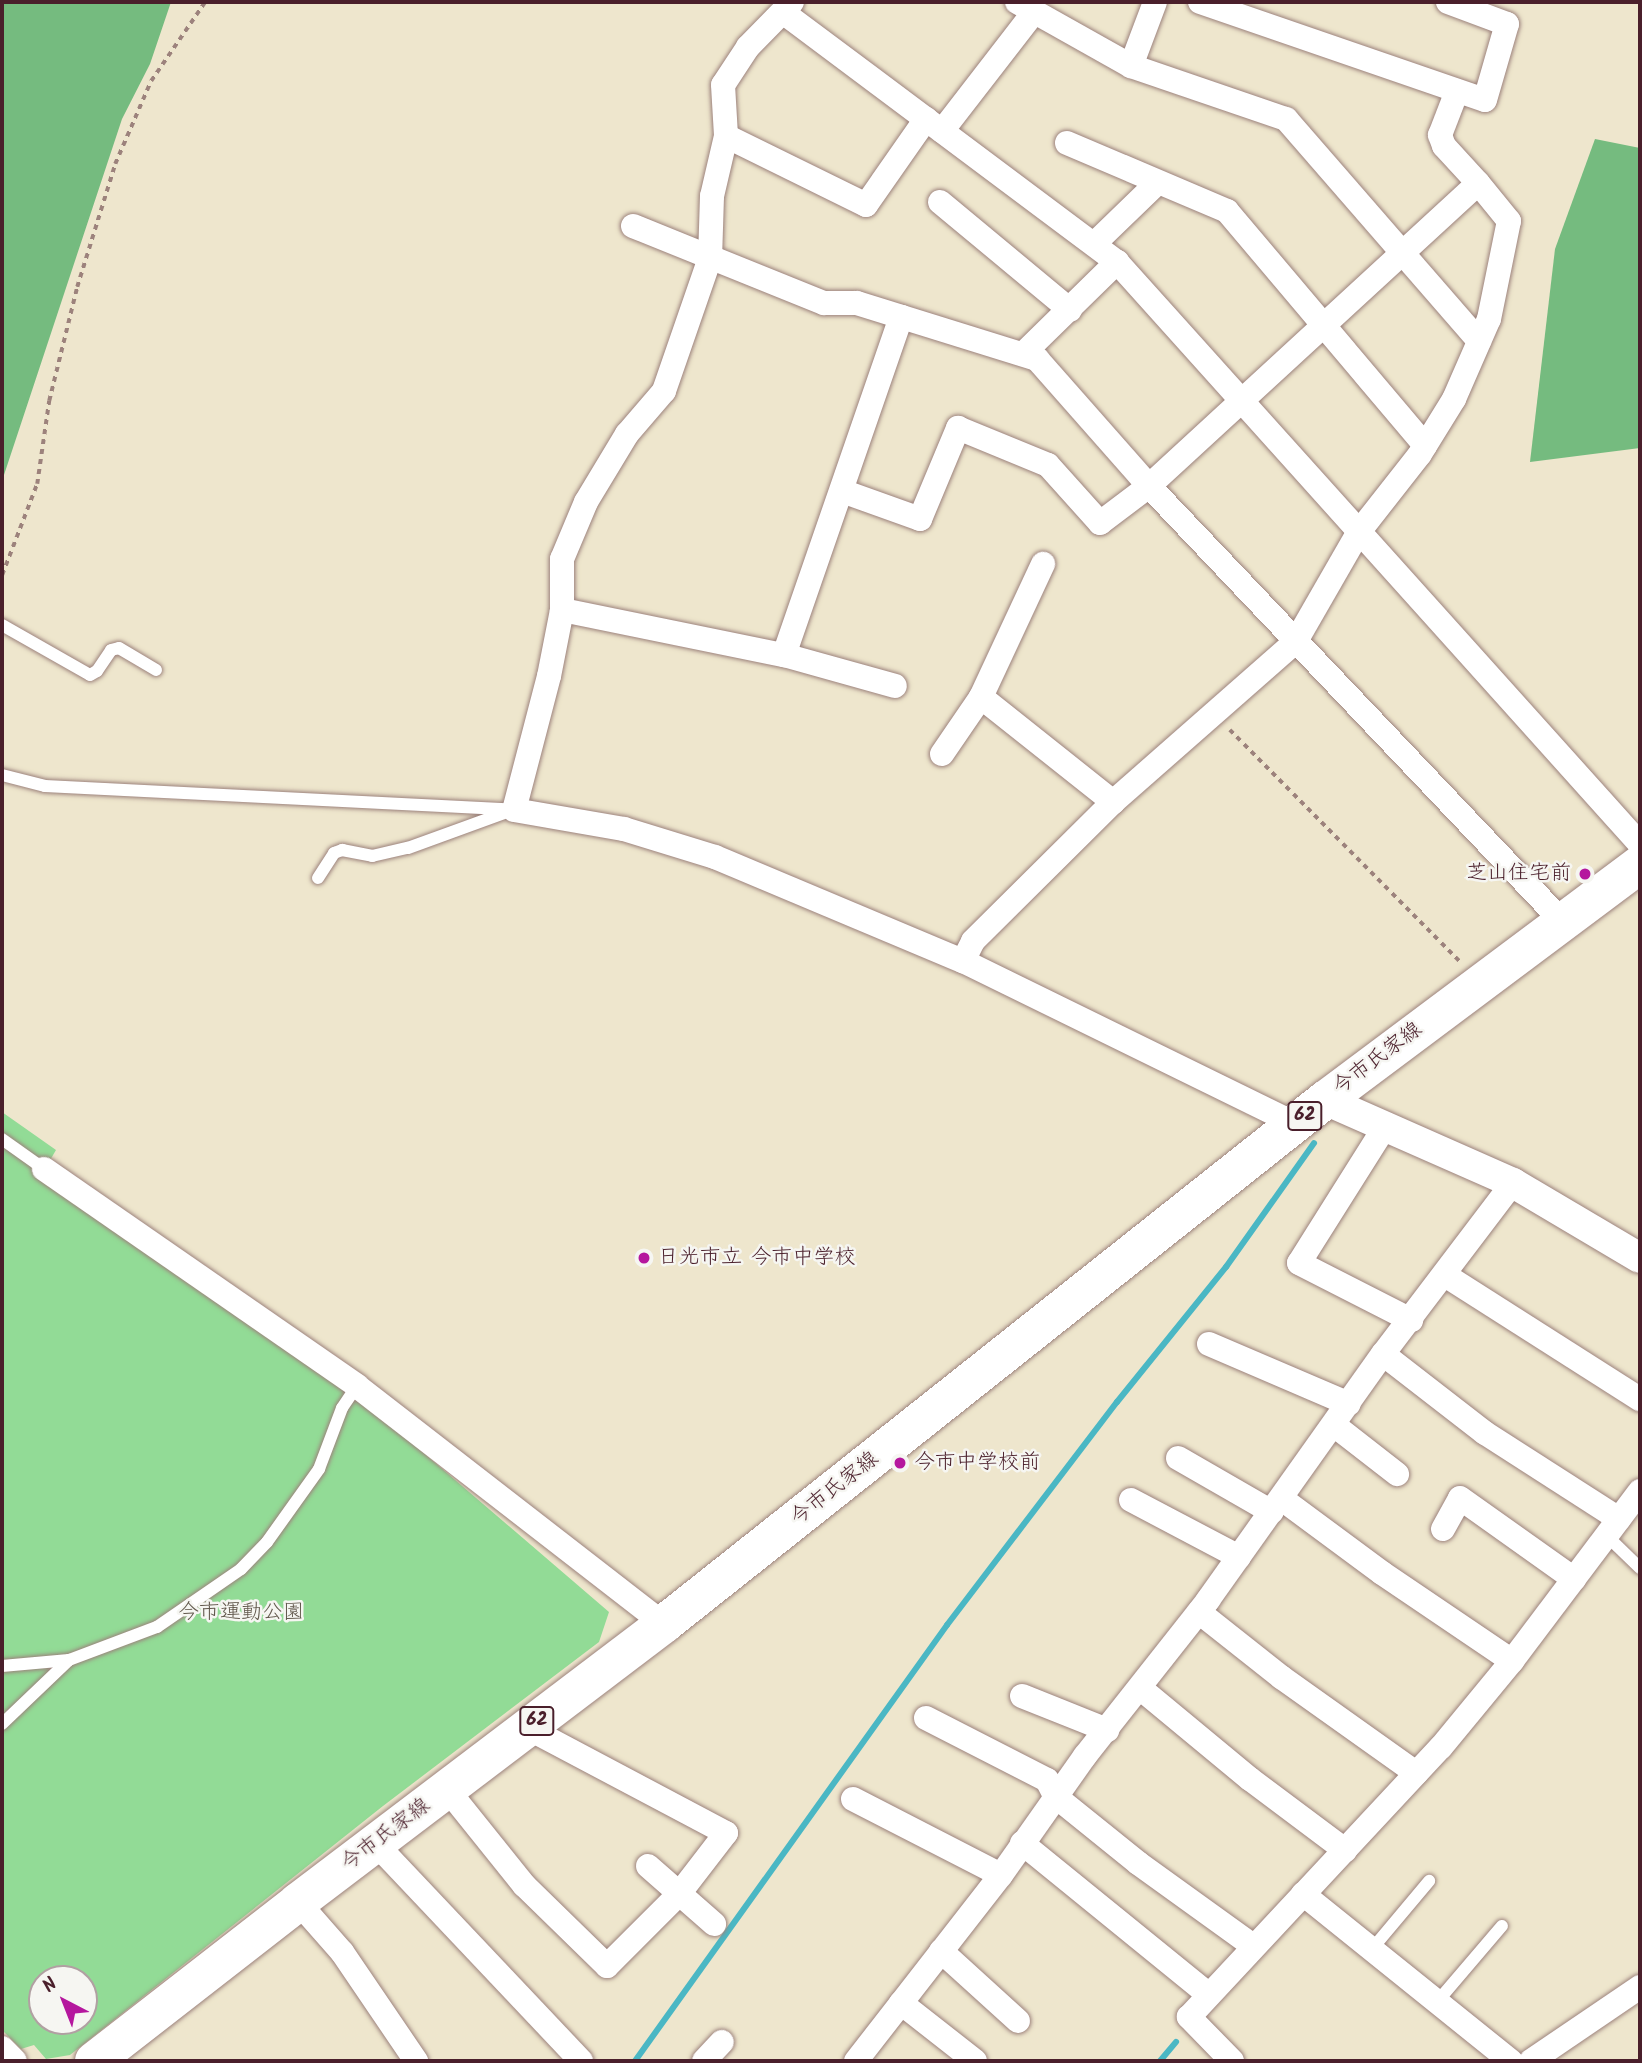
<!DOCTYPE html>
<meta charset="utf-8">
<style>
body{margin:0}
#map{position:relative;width:1642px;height:2063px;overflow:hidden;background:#eee6cd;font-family:Kalam,"Klee One",sans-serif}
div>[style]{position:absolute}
.green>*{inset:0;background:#92db96}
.forest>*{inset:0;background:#75bb7f}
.stream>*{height:6px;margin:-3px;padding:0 3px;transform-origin:3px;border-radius:3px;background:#4ab7c4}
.path>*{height:3.5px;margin-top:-1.75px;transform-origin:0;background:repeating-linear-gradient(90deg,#9c827c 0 5px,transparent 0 10px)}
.roads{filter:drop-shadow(0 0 2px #9c827c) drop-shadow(0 0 2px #9c827c)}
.service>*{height:12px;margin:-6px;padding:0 6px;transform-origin:6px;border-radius:6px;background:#fff}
.minor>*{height:24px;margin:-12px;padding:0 12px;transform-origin:12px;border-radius:12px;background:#fff}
.tertiary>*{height:30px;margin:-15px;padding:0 15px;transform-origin:15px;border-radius:15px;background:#fff}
.primary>*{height:38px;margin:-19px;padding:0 19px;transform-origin:19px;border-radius:19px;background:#fff}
.dots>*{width:19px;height:19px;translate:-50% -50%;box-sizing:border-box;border:4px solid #f6f6f2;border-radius:50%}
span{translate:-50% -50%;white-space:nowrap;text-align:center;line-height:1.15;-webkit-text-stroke:5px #f6f6f2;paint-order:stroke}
.shield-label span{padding:2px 5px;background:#f6f6f2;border:2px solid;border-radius:5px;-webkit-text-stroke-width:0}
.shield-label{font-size:19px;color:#4a1f2b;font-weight:700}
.poi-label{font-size:21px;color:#4a1f2b}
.right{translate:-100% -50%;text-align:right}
.left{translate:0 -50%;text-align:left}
.street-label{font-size:21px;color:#4a1f2b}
.park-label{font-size:21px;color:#60574b}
.frame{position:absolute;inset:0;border:4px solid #4a1f2b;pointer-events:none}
.north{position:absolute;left:28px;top:1965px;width:70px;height:70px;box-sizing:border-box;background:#f6f6f2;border:2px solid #b1a0a2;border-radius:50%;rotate:318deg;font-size:19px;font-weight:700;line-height:28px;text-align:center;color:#4a1f2b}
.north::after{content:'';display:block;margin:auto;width:24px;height:32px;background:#b5179e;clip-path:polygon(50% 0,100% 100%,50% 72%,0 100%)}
</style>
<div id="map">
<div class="green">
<div style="clip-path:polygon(evenodd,2px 1112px,56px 1150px,49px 1162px,377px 1413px,609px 1612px,599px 1642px,383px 1806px,70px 2055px,46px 2059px,34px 2045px,21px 2049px,2px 2030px,2px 1112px,42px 1979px,84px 1979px,84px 2021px,42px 2021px,42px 1979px)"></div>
</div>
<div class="forest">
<div style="clip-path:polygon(2px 2px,171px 2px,150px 64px,122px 119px,2px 481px)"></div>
<div style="clip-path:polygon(1595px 139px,1640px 148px,1640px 448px,1530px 462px,1555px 249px)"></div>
</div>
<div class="stream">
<div style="left:635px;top:2061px;width:536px;rotate:-54.41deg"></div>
<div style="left:947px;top:1625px;width:280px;rotate:-52.7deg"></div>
<div style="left:1117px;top:1402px;width:174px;rotate:-51.1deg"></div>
<div style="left:1226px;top:1267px;width:152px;rotate:-54.6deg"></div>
<div style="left:1160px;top:2061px;width:25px;rotate:-50deg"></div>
</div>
<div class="path">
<div style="left:2px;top:575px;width:97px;rotate:-69deg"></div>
<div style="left:37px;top:484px;width:84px;rotate:-81.8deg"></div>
<div style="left:49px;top:401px;width:117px;rotate:-76.2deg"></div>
<div style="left:77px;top:287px;width:129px;rotate:-72.8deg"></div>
<div style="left:115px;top:164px;width:90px;rotate:-66.6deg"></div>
<div style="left:151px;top:81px;width:96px;rotate:-55.6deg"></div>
<div style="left:1230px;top:730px;width:328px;rotate:45.2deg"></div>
</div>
<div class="roads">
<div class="service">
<div style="left:2px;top:625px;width:101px;rotate:29.6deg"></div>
<div style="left:90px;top:675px;width:8px;rotate:-30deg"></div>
<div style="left:97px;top:671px;width:25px;rotate:-56deg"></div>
<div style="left:111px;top:650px;width:8px;rotate:-14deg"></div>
<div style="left:119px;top:648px;width:43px;rotate:30.7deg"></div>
<div style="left:2px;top:775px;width:44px;rotate:14.3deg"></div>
<div style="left:45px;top:786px;width:470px;rotate:2.9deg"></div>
<div style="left:318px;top:878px;width:30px;rotate:-57deg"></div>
<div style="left:334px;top:853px;width:9px;rotate:-21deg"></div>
<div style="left:342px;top:850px;width:31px;rotate:11deg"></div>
<div style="left:372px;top:856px;width:37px;rotate:-13deg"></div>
<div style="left:408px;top:848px;width:105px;rotate:-20deg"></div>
<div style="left:2px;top:1139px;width:52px;rotate:35.5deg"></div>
<div style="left:1607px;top:1536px;width:46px;rotate:44.1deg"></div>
<div style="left:2px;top:1666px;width:67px;rotate:-5.1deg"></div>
<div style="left:69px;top:1660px;width:94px;rotate:-20.6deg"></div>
<div style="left:157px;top:1627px;width:102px;rotate:-34.6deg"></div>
<div style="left:241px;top:1569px;width:37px;rotate:-46deg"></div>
<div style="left:267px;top:1542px;width:90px;rotate:-54.5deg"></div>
<div style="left:319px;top:1469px;width:65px;rotate:-69.3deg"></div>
<div style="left:342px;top:1408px;width:27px;rotate:-56deg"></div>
<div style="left:2px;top:1724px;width:93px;rotate:-43.7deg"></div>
<div style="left:1372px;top:1949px;width:89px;rotate:-50deg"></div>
<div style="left:1437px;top:2002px;width:100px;rotate:-49.5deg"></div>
</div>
<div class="minor">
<div style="left:792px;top:2px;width:63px;rotate:134.4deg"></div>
<div style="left:748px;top:47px;width:45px;rotate:123.3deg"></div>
<div style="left:723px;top:85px;width:51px;rotate:86.6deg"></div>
<div style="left:726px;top:136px;width:62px;rotate:103.1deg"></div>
<div style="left:712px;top:196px;width:62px;rotate:91.8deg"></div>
<div style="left:710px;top:258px;width:141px;rotate:109.1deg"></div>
<div style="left:664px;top:391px;width:57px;rotate:130.7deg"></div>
<div style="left:627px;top:434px;width:79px;rotate:121.1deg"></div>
<div style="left:586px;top:502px;width:62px;rotate:112.8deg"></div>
<div style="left:562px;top:559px;width:51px;rotate:90deg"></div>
<div style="left:562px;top:610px;width:67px;rotate:101.1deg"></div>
<div style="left:549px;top:676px;width:138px;rotate:104.6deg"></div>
<div style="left:514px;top:810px;width:112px;rotate:9.8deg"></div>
<div style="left:624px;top:829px;width:95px;rotate:17.1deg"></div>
<div style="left:715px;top:857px;width:269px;rotate:22.8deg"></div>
<div style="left:963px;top:961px;width:371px;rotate:26.1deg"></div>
<div style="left:1017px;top:2px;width:131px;rotate:29.3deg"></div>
<div style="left:1131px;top:66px;width:164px;rotate:18.9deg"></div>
<div style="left:1286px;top:119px;width:294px;rotate:49deg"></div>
<div style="left:1200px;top:2px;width:301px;rotate:19deg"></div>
<div style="left:1485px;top:100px;width:79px;rotate:-73.9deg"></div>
<div style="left:1507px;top:24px;width:63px;rotate:-159.6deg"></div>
<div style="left:784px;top:13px;width:416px;rotate:36.8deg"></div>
<div style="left:1117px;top:262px;width:782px;rotate:48.06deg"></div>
<div style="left:1131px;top:66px;width:68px;rotate:-69.4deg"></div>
<div style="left:942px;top:131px;width:150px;rotate:-52.3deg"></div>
<div style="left:726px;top:136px;width:156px;rotate:26.2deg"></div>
<div style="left:866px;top:205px;width:105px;rotate:-55.1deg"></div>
<div style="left:1067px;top:143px;width:174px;rotate:23deg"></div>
<div style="left:1227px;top:211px;width:307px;rotate:49.8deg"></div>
<div style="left:940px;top:202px;width:169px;rotate:39.7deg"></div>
<div style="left:633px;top:226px;width:206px;rotate:22deg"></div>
<div style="left:824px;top:303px;width:33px"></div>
<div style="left:857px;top:303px;width:189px;rotate:17.3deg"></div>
<div style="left:1037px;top:359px;width:169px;rotate:48.6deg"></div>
<div style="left:1149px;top:486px;width:600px;rotate:46.49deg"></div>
<div style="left:1094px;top:244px;width:88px;rotate:-44.1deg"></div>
<div style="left:1023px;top:354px;width:132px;rotate:-44.4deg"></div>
<div style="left:842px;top:491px;width:83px;rotate:19.7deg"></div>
<div style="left:920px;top:519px;width:99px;rotate:-67.3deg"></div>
<div style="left:958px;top:428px;width:97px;rotate:22.3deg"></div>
<div style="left:1048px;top:465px;width:78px;rotate:48.1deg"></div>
<div style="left:1100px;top:523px;width:61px;rotate:-37.1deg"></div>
<div style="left:1149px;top:486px;width:447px;rotate:-42.6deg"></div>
<div style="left:1478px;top:183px;width:50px;rotate:-132.6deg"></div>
<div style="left:1444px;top:146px;width:12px;rotate:-110deg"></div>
<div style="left:1440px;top:135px;width:47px;rotate:-68.9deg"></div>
<div style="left:562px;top:610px;width:227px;rotate:11.5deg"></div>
<div style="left:784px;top:655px;width:115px;rotate:15.6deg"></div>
<div style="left:784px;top:655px;width:358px;rotate:-70.9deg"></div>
<div style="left:981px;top:697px;width:169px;rotate:38.5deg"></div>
<div style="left:942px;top:754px;width:69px;rotate:-55.6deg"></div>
<div style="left:981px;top:697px;width:147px;rotate:-65deg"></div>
<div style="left:963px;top:961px;width:22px;rotate:-63deg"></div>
<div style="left:973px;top:941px;width:197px;rotate:-44.8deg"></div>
<div style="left:1113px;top:802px;width:244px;rotate:-41.3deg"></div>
<div style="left:1296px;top:641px;width:125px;rotate:-60.1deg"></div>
<div style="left:1358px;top:533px;width:100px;rotate:-51.9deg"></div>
<div style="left:1420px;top:454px;width:65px;rotate:-58.3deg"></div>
<div style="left:1454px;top:399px;width:87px;rotate:-66.4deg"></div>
<div style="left:1489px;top:319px;width:100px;rotate:-78.5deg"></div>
<div style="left:1509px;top:221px;width:49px;rotate:-129.2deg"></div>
<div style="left:1386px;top:1125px;width:163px;rotate:122.2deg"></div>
<div style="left:1299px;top:1263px;width:126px;rotate:27deg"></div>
<div style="left:44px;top:1169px;width:381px;rotate:34.7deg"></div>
<div style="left:357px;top:1386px;width:388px;rotate:37.8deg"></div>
<div style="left:1445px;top:1275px;width:231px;rotate:32.5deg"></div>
<div style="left:1209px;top:1344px;width:152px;rotate:23.2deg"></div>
<div style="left:1383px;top:1354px;width:129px;rotate:37.8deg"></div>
<div style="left:1485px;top:1433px;width:159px;rotate:32.7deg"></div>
<div style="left:1334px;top:1425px;width:80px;rotate:37.9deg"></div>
<div style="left:1178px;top:1458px;width:108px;rotate:29.9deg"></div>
<div style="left:1282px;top:1499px;width:124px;rotate:36.5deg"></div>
<div style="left:1382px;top:1573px;width:157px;rotate:34.1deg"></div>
<div style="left:1131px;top:1500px;width:122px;rotate:27.8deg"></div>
<div style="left:1443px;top:1529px;width:35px;rotate:-61deg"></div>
<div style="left:1460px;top:1498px;width:140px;rotate:35.4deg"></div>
<div style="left:1199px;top:1612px;width:105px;rotate:38.4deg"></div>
<div style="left:1281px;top:1677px;width:166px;rotate:35.4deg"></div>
<div style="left:1140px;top:1688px;width:143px;rotate:39.6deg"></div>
<div style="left:1250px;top:1779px;width:119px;rotate:36.8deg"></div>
<div style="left:1022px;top:1696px;width:92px;rotate:21.8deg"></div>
<div style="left:926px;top:1718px;width:136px;rotate:27.1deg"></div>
<div style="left:1047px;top:1780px;width:18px;rotate:63deg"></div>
<div style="left:1055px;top:1796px;width:107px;rotate:38.9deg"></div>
<div style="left:1138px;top:1863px;width:142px;rotate:35.8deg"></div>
<div style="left:447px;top:1789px;width:123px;rotate:51.3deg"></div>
<div style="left:524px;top:1885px;width:116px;rotate:44.3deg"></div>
<div style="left:607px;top:1966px;width:102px;rotate:-45deg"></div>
<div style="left:679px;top:1894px;width:77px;rotate:-52.4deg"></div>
<div style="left:726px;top:1833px;width:224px;rotate:-152.1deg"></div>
<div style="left:853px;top:1799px;width:166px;rotate:27.2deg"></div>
<div style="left:375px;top:1843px;width:300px;rotate:46.6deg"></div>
<div style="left:1022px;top:1843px;width:240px;rotate:39.1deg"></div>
<div style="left:648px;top:1866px;width:88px;rotate:41.3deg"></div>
<div style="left:1303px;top:1894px;width:267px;rotate:38.8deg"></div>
<div style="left:298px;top:1902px;width:67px;rotate:48.7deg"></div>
<div style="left:342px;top:1952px;width:132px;rotate:55.8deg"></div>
<div style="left:941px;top:1951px;width:104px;rotate:42.3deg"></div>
<div style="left:901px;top:2003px;width:94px;rotate:38.1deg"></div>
<div style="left:2px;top:2048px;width:18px;rotate:45deg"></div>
<div style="left:704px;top:2061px;width:26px;rotate:-47deg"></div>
<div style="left:856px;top:2061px;width:236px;rotate:-52.1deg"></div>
<div style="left:1001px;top:1875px;width:146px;rotate:-54.8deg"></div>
<div style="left:1085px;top:1756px;width:199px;rotate:-51.7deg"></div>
<div style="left:1208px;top:1600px;width:302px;rotate:-54.6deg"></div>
<div style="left:1383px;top:1354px;width:215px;rotate:-52.8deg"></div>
<div style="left:1232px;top:2061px;width:62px;rotate:-134.3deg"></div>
<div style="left:1189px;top:2017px;width:369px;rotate:-47deg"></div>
<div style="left:1441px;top:1747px;width:112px;rotate:-50.5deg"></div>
<div style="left:1512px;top:1661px;width:213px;rotate:-53deg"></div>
<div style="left:1531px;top:2061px;width:132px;rotate:-34.2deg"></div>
</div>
<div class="tertiary">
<div style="left:1325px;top:1100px;width:206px;rotate:23.8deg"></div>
<div style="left:1513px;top:1183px;width:147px;rotate:30.6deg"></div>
</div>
<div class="primary">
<div style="left:94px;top:2061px;width:259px;rotate:-37.9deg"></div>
<div style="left:298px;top:1902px;width:460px;rotate:-37.2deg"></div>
<div style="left:664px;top:1624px;width:844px;rotate:-38.41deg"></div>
<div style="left:1325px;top:1100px;width:394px;rotate:-36.8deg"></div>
</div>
</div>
<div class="dots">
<div style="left:1585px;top:874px;background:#b5179e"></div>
<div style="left:644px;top:1258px;background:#b5179e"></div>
<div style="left:900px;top:1463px;background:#b5179e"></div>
</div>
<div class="shield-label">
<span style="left:1305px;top:1116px">62</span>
<span style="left:537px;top:1721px">62</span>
</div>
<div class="poi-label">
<span class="right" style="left:1571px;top:874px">芝山住宅前</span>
<span class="left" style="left:658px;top:1258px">日光市立 今市中学校</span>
<span class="left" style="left:914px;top:1463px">今市中学校前</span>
</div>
<div class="street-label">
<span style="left:1378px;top:1059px;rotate:-37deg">今市氏家線</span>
<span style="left:835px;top:1489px;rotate:-38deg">今市氏家線</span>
<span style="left:386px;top:1835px;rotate:-37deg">今市氏家線</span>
</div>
<div class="park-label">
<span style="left:241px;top:1613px">今市運動公園</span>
</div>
<div class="frame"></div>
<div class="north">N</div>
</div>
